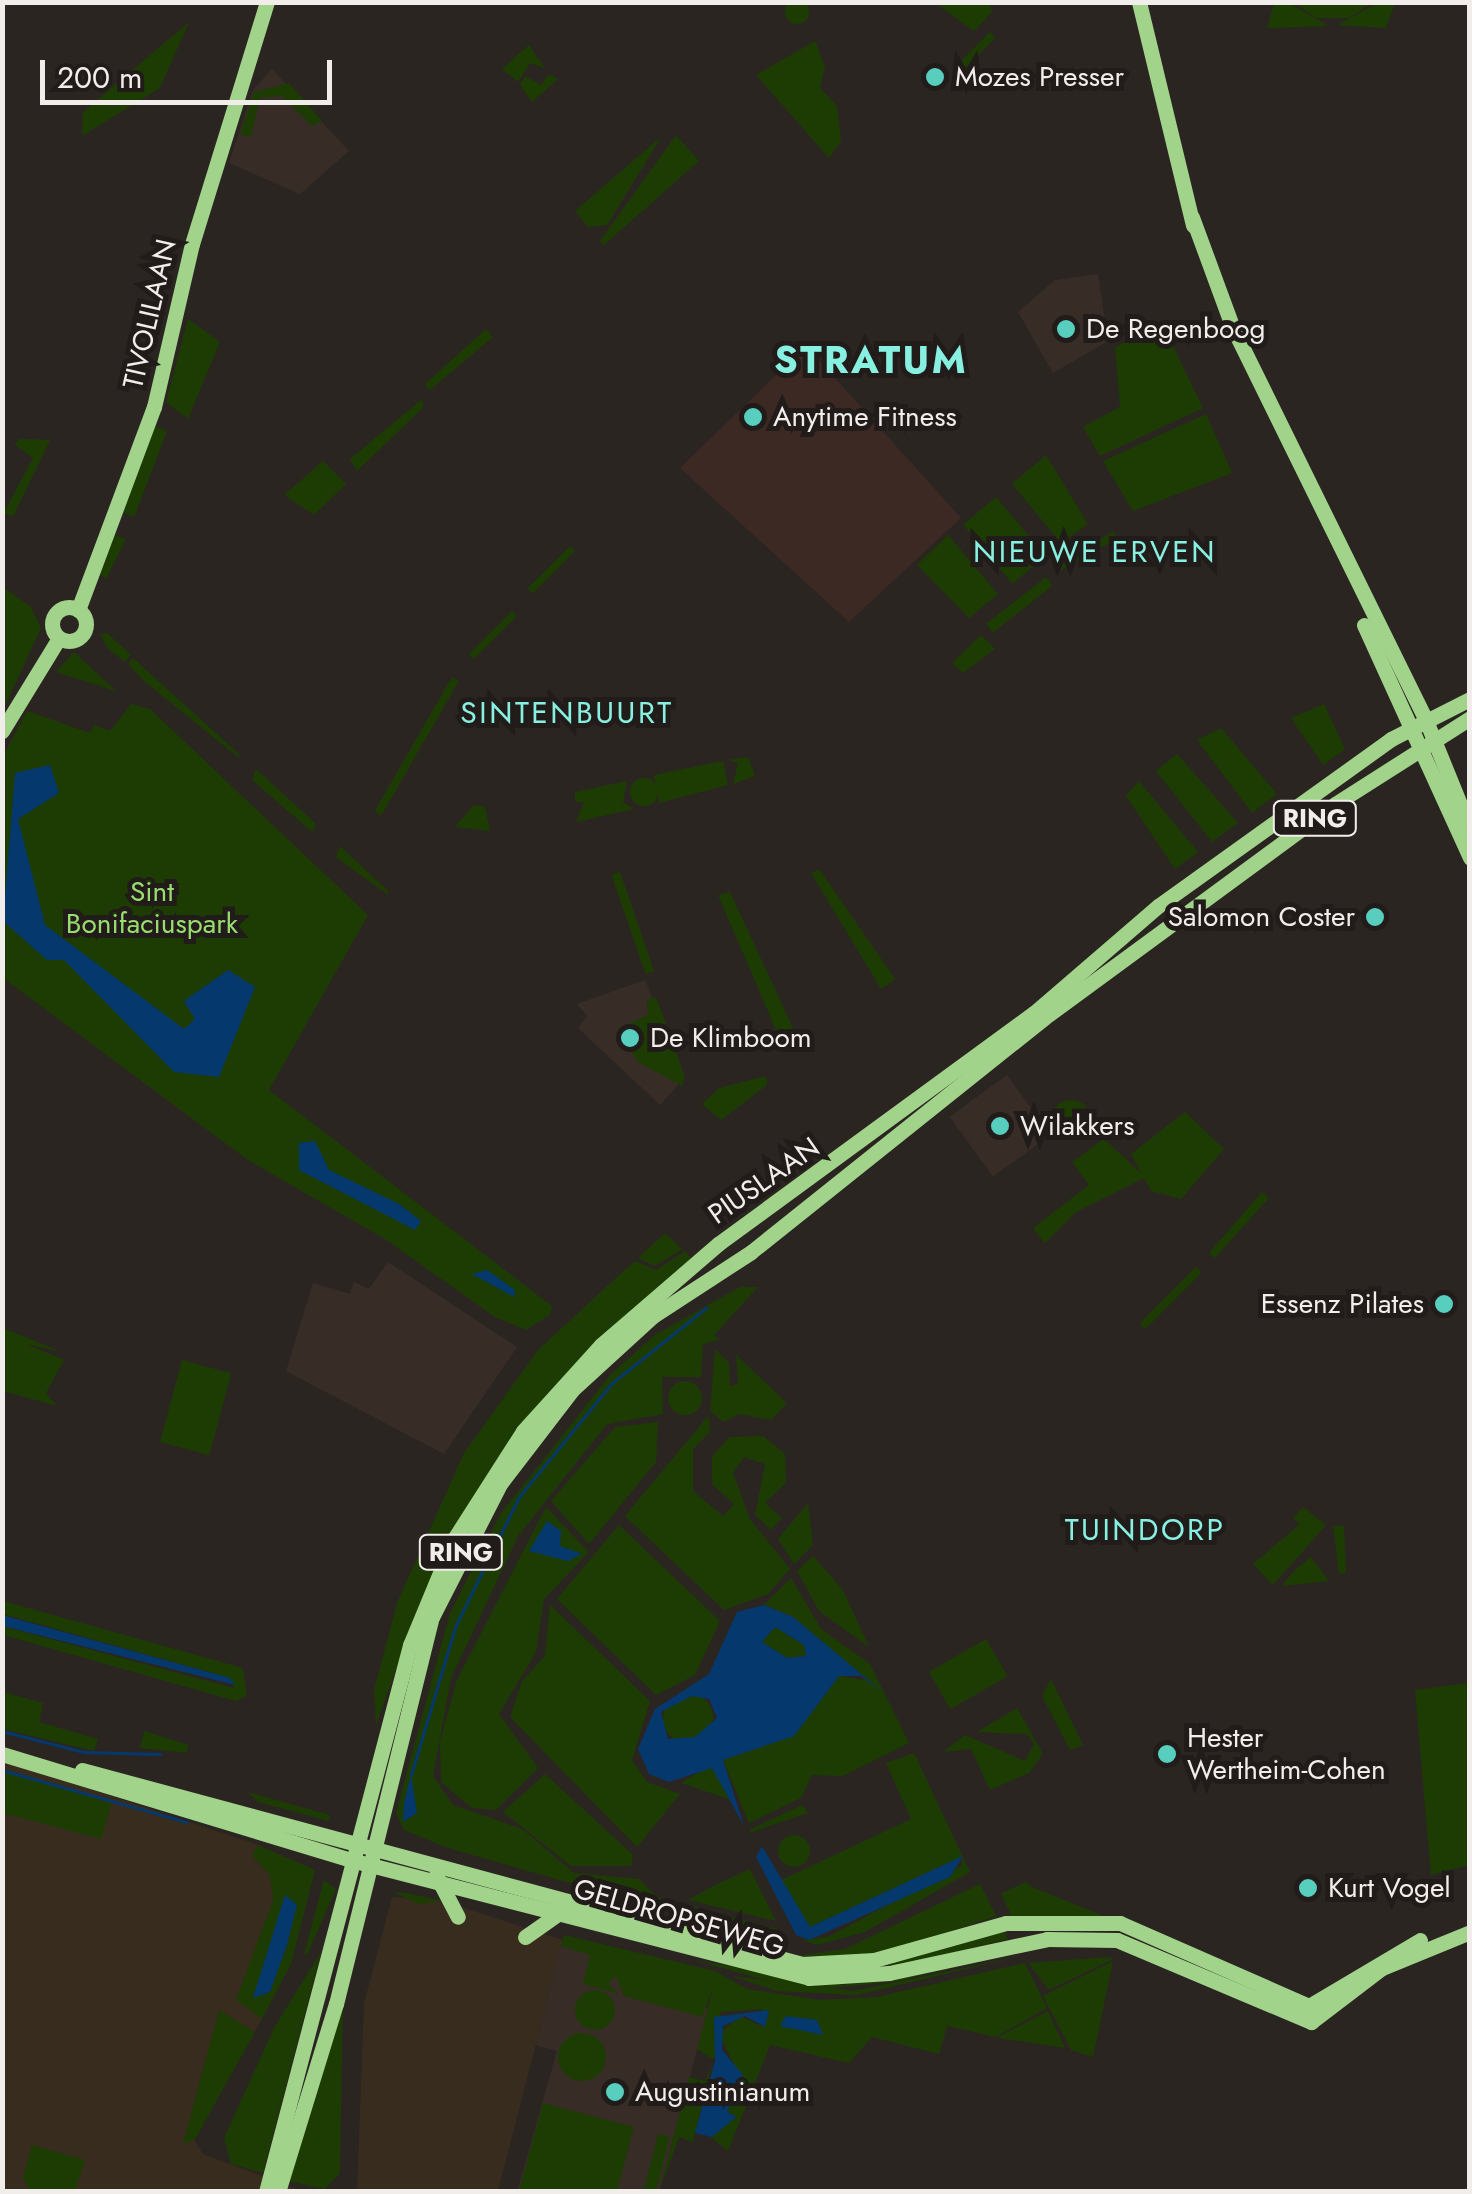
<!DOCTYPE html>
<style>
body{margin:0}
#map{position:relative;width:1472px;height:2194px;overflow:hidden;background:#2b2522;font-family:Jost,sans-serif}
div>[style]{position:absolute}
.commercial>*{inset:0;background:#3c2924}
.industrial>*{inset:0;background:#372c1d}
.built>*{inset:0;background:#382c26;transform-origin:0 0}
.green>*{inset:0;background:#1d3c03;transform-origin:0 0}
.round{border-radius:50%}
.water>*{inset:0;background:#05386c}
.stream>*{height:2.5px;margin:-1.25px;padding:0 1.25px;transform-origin:1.25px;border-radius:1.25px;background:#05386c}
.major>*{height:15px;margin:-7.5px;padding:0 7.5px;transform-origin:7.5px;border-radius:7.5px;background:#a2d38b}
.major>.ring{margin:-7.5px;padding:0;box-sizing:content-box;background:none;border:15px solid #a2d38b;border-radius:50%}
.dots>*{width:28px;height:28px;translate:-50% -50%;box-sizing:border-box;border:5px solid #211c19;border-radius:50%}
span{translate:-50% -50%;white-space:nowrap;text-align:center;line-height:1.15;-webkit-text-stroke:10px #211c19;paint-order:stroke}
.shield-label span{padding:2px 8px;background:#211c19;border:2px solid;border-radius:8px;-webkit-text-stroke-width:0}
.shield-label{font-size:25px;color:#f1edeb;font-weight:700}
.poi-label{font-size:28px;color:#f1edeb}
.left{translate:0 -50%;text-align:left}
.right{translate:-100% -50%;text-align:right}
.street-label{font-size:28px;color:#f1edeb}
.park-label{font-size:28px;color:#99dd6f}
.neighbourhood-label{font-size:30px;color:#88f0e1;letter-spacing:2.5px}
.district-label{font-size:38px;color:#88f0e1;font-weight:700;letter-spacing:2.5px}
.frame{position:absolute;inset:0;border:5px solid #f1edeb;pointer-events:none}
.scale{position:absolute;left:40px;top:60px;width:292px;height:45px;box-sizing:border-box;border:5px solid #f1edeb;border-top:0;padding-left:12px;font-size:30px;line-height:35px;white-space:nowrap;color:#f1edeb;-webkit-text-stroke:8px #211c19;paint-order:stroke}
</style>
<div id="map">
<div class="commercial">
<div style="clip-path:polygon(806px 346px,961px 518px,849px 622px,680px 468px)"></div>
</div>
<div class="industrial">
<div style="clip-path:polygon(3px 1760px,258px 1845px,279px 1888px,262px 2019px,193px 2138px,203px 2154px,302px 2191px,3px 2192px)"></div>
<div style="clip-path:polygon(392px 1897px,443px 1901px,563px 1940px,498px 2191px,357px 2192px,364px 2003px)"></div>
</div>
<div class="built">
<div style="clip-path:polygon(272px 69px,349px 151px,300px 194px,229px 163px,253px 90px)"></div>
<div style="clip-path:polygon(1098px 274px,1108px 341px,1053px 373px,1018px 312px,1055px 280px)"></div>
<div style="clip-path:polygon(645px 980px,685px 1077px,660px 1105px,578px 1028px,587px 1016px,577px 1004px)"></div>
<div style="left:1007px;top:1075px;width:74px;height:71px;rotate:54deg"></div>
<div style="clip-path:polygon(388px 1262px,517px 1347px,444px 1454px,286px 1371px,313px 1283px,350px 1294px,354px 1282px,369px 1289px)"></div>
<div style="clip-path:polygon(561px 1946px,609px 1958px,631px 1987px,708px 2009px,659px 2191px,517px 2192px,557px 2051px,536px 2045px)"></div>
</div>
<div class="green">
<div class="round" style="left:785px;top:0;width:24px;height:24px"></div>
<div style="clip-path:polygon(936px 3px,989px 3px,992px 12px,974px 31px)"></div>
<div style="clip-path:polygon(1274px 3px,1289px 3px,1329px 26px,1267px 28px)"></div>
<div style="clip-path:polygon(1295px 3px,1373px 3px,1348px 18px,1316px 18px)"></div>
<div style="clip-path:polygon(1378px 3px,1395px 3px,1386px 28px,1337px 25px)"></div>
<div style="clip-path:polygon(189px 22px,160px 88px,82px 136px,83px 112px)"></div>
<div style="left:990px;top:32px;width:8px;height:45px;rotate:45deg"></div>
<div style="clip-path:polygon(815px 41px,825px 67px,820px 88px,837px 106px,841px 141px,829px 158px,756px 75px)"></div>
<div style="clip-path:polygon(529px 45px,545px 68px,530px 63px,518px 82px,502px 69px)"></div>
<div style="clip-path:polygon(549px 74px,558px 79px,532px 102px,520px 85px,525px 76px,541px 85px)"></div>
<div style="clip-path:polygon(289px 83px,322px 121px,312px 126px,282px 96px,260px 98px,251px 137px,240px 134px,254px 92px)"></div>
<div style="clip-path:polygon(676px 135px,699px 161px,604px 245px,600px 241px)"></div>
<div style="clip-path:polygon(662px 136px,607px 225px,588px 227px,575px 211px)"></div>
<div style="clip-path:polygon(188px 319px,220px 342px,188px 419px,166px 402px)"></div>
<div style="clip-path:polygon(1163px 325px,1203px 408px,1100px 456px,1083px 427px,1120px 407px,1115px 347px)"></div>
<div style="clip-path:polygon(486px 329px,493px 337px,430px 390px,425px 384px)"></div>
<div style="clip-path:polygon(422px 399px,423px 408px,357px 471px,350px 459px)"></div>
<div style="clip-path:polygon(1206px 414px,1232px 473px,1133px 511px,1103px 461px)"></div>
<div style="left:154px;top:426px;width:14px;height:92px;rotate:21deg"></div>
<div style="clip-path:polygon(20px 439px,50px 440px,13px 517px,4px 512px,33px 458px,14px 444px)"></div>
<div style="clip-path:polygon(1046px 455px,1088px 524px,1061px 543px,1012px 484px)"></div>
<div style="clip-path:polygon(323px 461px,346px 484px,314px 515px,284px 495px)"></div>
<div style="left:996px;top:497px;width:77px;height:43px;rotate:50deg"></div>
<div style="clip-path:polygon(1113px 531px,1118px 538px,1060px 571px,1063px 564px)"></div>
<div style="clip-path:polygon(114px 535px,126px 539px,106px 579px,100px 574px)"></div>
<div style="clip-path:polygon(948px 535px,998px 594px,969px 618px,917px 565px)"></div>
<div style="left:570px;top:546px;width:7px;height:60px;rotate:45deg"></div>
<div style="left:1046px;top:577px;width:11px;height:76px;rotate:52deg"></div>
<div style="clip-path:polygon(3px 587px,31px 607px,41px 628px,3px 710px)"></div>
<div style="left:512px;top:611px;width:7px;height:61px;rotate:45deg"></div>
<div style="clip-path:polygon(107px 633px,131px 655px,125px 662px,108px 649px,100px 634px)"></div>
<div style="clip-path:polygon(981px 635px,995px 649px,963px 673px,952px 663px)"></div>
<div style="clip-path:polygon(74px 652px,116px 691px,56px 672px)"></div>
<div style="clip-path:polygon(133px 658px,239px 754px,239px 758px,144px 681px,128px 664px)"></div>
<div style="left:452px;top:677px;width:8px;height:155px;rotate:30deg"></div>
<div style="clip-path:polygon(131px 704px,150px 709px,368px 915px,269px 1090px,552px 1306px,550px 1315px,526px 1330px,495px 1317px,385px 1239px,248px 1160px,3px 978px,3px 756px,27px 711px,90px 733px,94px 725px,110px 731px)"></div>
<div style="clip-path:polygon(1324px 704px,1345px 749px,1323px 765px,1291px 718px)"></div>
<div style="clip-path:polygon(1221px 728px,1277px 794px,1252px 813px,1197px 740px)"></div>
<div style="clip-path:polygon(1177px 754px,1238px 823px,1212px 842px,1156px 771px)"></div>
<div style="clip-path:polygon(748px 757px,755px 776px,733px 784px,738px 763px,728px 760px)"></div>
<div style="clip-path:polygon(723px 761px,728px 785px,659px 803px,654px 775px)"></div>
<div style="clip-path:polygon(256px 769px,316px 824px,312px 832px,252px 780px)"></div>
<div class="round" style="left:630px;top:778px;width:28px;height:28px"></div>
<div style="clip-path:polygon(627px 781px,623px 802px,634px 809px,576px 822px,584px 802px,575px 802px,575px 815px,575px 792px)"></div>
<div style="clip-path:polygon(1139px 781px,1198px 852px,1175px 869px,1126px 796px)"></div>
<div style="clip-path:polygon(474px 805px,485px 807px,490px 831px,455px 827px)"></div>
<div style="clip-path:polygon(340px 846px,388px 891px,388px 895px,336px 857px)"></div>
<div style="clip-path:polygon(820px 870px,895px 979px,881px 989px,811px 873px)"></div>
<div style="left:620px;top:872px;width:105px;height:9px;rotate:71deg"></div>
<div style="clip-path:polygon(730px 892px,800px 1043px,785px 1051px,718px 895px)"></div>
<div style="clip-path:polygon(656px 997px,685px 1077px,682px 1086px,638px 1062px,617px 1029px,648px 1015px,647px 1000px)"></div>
<div style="clip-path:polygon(766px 1076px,767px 1085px,721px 1120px,702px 1104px,719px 1088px)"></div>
<div class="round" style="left:1051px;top:1100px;width:40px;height:40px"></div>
<div style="clip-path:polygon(1185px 1112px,1224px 1149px,1181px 1199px,1151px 1191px,1144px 1178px,1076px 1212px,1045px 1243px,1039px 1236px,1033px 1228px,1089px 1185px,1072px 1162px,1104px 1139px,1141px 1173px,1131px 1154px)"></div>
<div style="clip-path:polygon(1262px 1192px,1269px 1198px,1215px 1258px,1209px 1253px)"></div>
<div style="clip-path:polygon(665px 1233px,682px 1249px,655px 1266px,638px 1258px)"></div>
<div style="clip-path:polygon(685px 1251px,692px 1259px,561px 1379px,417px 1610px,376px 1725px,374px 1690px,397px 1603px,464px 1453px,538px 1350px,618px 1276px,635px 1261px,656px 1270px)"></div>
<div style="left:1196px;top:1267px;width:8px;height:80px;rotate:45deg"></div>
<div style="clip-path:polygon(740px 1287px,758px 1287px,714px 1335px,719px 1340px,703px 1344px,701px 1377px,662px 1377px,663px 1414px,607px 1424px,518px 1536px,451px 1678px,433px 1776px,453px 1805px,522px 1829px,574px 1873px,639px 1879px,657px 1897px,778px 1929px,785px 1945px,445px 1847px,404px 1830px,396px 1813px,450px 1613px,501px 1513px,611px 1374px,655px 1335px)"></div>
<div style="clip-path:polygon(3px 1328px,62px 1352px,26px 1344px,64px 1360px,46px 1393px,57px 1406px,3px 1391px)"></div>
<div style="clip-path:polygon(715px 1349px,729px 1363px,730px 1386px,738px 1384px,736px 1355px,787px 1403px,771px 1420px,739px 1414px,724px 1422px,710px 1411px)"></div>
<div style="left:182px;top:1360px;width:51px;height:85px;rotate:15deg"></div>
<div class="round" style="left:668px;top:1381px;width:34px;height:34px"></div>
<div style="clip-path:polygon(709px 1415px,710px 1432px,693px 1449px,693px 1491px,723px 1516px,734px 1504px,712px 1484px,712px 1456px,730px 1437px,763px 1436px,785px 1454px,786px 1483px,765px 1503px,782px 1518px,771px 1530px,755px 1515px,765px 1464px,744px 1457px,733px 1473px,750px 1519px,790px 1569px,768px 1594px,724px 1610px,625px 1516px)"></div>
<div style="clip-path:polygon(658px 1422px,656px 1462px,589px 1544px,551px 1501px,615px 1427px)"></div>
<div style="clip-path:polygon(808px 1503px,813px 1545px,794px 1564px,778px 1539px)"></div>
<div style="clip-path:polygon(546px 1507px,589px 1552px,544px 1599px,536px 1652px,499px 1714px,538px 1768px,496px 1810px,472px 1808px,441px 1782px,440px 1741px,457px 1680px)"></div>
<div style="clip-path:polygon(1303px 1507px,1326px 1525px,1273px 1585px,1253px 1564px,1300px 1524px,1293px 1518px)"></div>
<div style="clip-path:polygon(619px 1525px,720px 1621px,695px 1675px,656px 1695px,557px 1599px)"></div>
<div style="clip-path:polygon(1333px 1526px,1344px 1526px,1346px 1573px,1339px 1574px)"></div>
<div style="clip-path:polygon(813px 1556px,843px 1590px,869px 1647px,819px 1611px,797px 1571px)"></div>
<div style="clip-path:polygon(1311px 1557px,1329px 1581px,1281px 1586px,1297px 1568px)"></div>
<div style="clip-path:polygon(791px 1578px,821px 1629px,870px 1664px,909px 1743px,843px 1776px,812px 1775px,801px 1798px,749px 1823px,723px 1760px,819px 1702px,839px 1676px,868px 1681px,793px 1617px,764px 1605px)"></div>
<div style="clip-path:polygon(3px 1601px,243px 1668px,247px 1696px,236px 1701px,3px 1635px,2px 1626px,234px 1688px,230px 1678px,3px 1614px)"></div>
<div style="clip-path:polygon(550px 1605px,650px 1701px,632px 1760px,647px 1782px,680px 1794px,637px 1847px,510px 1717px,522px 1681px,545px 1656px)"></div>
<div style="clip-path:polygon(775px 1627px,804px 1645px,806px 1656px,787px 1658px,762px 1642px)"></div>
<div style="left:986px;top:1639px;width:43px;height:66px;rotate:60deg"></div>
<div style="clip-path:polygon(1051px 1679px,1083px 1745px,1070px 1750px,1042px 1696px)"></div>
<div style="clip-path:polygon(1469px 1683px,1469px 1865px,1431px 1875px,1415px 1690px)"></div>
<div style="clip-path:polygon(3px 1692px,43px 1703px,39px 1722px,98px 1739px,94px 1751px,3px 1729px)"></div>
<div class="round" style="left:663px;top:1693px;width:50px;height:50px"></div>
<div style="clip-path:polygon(1017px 1708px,1043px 1754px,1029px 1773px,990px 1790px,971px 1749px,943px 1752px,965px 1735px,1025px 1761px,1034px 1744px,1027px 1734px,977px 1732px)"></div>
<div style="clip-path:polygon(144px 1731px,189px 1745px,186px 1753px,140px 1748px)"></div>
<div style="clip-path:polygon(914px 1753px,970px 1872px,865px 1932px,817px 1945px,802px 1940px,828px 1937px,962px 1865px,962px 1857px,810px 1927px,779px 1881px,911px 1819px,886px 1763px)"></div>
<div style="clip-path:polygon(709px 1766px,715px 1770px,729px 1799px,681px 1783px)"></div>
<div style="clip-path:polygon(3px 1769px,112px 1801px,101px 1839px,3px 1813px)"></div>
<div style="clip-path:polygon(545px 1774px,633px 1855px,631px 1866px,571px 1866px,503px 1812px)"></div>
<div style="clip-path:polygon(248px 1792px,330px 1815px,328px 1821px,258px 1802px)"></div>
<div style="clip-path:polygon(802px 1805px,808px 1813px,749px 1833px,751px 1829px)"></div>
<div class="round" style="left:778px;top:1835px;width:32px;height:32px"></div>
<div style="clip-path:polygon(258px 1845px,315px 1870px,291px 1964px,262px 2019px,236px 2000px,273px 1900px,270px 1875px,252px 1856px)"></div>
<div style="clip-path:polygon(750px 1869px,776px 1921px,688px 1900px,713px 1886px)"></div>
<div style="clip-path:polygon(324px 1880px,336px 1889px,307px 1955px,304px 1954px)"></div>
<div style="clip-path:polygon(1026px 1882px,1030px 1886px,1103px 1916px,1012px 1917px,1001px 1893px)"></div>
<div style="clip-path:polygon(980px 1884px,996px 1916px,899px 1948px,851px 1957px,795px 1956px,845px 1949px)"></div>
<div style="clip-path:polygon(392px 1891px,411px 1894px,443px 1901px,418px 1904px)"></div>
<div style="clip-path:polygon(1003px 1930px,1008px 1939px,906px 1964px,818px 1969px)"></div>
<div style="clip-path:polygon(564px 1935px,715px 1971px,747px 1989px,820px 2000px,877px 1997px,1025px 1963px,1047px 2008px,996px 2037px,947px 2026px,939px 2054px,872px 2037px,849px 2063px,770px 2045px,728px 2151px,711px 2137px,736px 2117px,727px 2112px,743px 2083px,719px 2034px,740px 2016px,763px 2027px,761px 2009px,720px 2012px,714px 2060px,697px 2049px,713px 1988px,702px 2017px,624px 1996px,616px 1976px,608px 1984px,620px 1994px,583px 1984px,590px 1955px,561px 1946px)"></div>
<div style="clip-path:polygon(321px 1952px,263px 2173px,231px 2164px,224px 2138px,275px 2026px)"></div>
<div style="clip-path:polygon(1016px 1953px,897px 1981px,834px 1988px,777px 1983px,694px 1960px,843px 1985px)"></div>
<div style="clip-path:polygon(1021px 1956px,857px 1995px,777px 1991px,731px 1976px,853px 1991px)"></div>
<div style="clip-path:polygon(1113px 1959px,1049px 1990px,1028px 1963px,1109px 1957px)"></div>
<div style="clip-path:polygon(1113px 1961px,1093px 2057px,1071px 2050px,1043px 1996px)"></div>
<div class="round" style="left:575px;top:1990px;width:40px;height:40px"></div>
<div style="clip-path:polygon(343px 1994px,340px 2173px,325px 2189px,288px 2181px)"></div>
<div style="clip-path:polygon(219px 2010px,255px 2032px,195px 2139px,183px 2144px)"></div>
<div style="clip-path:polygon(1048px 2011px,1065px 2048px,999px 2038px,1000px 2036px)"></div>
<div class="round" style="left:558px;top:2033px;width:48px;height:48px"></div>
<div style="clip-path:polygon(712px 2065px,693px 2142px,679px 2137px,659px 2192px,689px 2077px,705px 2081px)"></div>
<div style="clip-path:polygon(543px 2103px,634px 2127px,617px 2191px,519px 2191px)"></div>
<div style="left:658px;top:2134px;width:12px;height:59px;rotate:14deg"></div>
<div style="clip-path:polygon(32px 2145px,85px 2160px,75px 2191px,30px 2191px,23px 2177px)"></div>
</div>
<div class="water">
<div style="clip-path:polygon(50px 765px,59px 793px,18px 819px,45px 925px,184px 1029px,195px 1019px,184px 1001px,228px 970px,255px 987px,219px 1077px,174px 1072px,64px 960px,47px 960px,3px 921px,15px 773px)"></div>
<div style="clip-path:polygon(315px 1141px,329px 1170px,399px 1204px,421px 1221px,415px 1230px,299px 1170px,299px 1143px)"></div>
<div style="clip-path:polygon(487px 1270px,515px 1290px,514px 1297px,472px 1274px)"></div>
<div style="clip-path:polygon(547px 1521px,561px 1531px,560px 1546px,582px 1554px,568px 1561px,529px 1551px)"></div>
<div style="clip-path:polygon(evenodd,764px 1605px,793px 1617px,885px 1694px,861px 1676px,839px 1676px,794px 1736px,723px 1760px,744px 1826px,712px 1768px,669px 1782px,649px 1774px,638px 1749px,655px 1709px,709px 1674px,737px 1612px,764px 1605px,775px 1627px,804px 1645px,806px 1656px,787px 1658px,762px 1642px,775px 1627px,764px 1605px,692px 1696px,709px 1699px,717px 1718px,695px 1737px,668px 1739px,661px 1712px,692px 1696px)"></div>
<div style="clip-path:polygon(2px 1615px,230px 1678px,235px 1685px,3px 1626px)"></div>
<div style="clip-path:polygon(411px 1775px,417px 1813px,403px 1822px,404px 1803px)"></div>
<div style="clip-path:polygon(762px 1846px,810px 1927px,963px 1856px,950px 1877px,809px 1940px,796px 1935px,756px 1857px)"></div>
<div style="clip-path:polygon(285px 1895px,297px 1905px,287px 1945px,270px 1992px,253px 1998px)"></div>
<div style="clip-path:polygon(769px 2010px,765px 2027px,745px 2016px,723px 2026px,722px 2050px,743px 2075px,727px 2112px,736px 2117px,712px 2137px,695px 2133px,715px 2061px,714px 2017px)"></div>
<div style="clip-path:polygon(786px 2016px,817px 2020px,823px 2035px,780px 2026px)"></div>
</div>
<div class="stream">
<div style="left:2px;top:1731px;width:85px;rotate:14.4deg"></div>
<div style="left:84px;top:1752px;width:76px;rotate:1.5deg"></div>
<div style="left:2px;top:1770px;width:192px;rotate:15.7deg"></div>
<div style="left:411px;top:1775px;width:154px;rotate:-73.4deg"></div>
<div style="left:455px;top:1627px;width:145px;rotate:-63.8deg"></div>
<div style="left:519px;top:1497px;width:146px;rotate:-50.8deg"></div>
<div style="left:611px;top:1384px;width:122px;rotate:-38.7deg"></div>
</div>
<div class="major">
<div style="left:1139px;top:2px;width:230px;rotate:76.4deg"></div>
<div style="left:1192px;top:217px;width:116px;rotate:69.8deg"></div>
<div style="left:1232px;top:326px;width:437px;rotate:63.8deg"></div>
<div style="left:1425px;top:718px;width:120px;rotate:67.9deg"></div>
<div class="ring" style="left:52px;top:607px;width:19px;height:19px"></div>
<div style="left:78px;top:610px;width:217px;rotate:-69.5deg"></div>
<div style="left:154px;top:407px;width:167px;rotate:-76.9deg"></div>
<div style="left:192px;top:244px;width:253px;rotate:-72.8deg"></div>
<div style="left:1364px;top:625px;width:256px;rotate:65.5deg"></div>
<div style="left:2px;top:731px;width:109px;rotate:-58.5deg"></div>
<div style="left:2px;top:1754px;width:361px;rotate:16.9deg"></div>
<div style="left:347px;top:1859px;width:477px;rotate:14.4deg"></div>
<div style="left:809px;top:1978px;width:80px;rotate:-3.6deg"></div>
<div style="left:889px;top:1973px;width:162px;rotate:-12.1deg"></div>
<div style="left:1047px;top:1939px;width:70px;rotate:0.8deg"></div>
<div style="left:1117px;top:1940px;width:211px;rotate:22.9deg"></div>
<div style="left:1311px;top:2022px;width:89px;rotate:-37.3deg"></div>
<div style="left:1382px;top:1968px;width:95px;rotate:-22.2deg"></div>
<div style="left:82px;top:1770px;width:746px;rotate:15.08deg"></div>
<div style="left:802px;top:1964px;width:72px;rotate:-3.2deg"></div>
<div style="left:874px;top:1960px;width:137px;rotate:-15.7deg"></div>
<div style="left:1006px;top:1923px;width:114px"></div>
<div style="left:1120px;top:1923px;width:206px;rotate:23.7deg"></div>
<div style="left:1309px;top:2006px;width:129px;rotate:-30.7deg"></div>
<div style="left:436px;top:1875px;width:47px;rotate:62.4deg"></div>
<div style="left:525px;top:1937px;width:45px;rotate:-35.1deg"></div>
<div style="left:266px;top:2192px;width:566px;rotate:-75.25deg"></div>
<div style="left:410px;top:1645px;width:115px;rotate:-67.5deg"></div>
<div style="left:454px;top:1539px;width:128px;rotate:-57.4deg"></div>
<div style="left:523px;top:1431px;width:116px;rotate:-47.8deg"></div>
<div style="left:601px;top:1345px;width:155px;rotate:-40.8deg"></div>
<div style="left:718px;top:1244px;width:391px;rotate:-36.2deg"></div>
<div style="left:1034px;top:1013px;width:164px;rotate:-40.8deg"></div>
<div style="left:1158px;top:906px;width:287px;rotate:-35.6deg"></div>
<div style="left:1391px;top:739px;width:89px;rotate:-26.9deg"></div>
<div style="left:278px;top:2192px;width:197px;rotate:-72.9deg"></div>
<div style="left:336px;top:2004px;width:399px;rotate:-76.1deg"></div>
<div style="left:432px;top:1617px;width:149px;rotate:-62.9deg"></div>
<div style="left:500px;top:1484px;width:118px;rotate:-52.5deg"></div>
<div style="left:572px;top:1390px;width:110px;rotate:-42.4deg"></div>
<div style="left:653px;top:1316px;width:117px;rotate:-33.1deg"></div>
<div style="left:751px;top:1252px;width:375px;rotate:-38.6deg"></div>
<div style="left:1044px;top:1018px;width:361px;rotate:-36.3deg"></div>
<div style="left:1335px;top:804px;width:160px;rotate:-32.5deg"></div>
</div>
<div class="dots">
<div style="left:935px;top:77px;background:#58cebf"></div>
<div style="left:1066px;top:329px;background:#58cebf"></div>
<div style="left:753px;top:417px;background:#58cebf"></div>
<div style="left:1375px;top:917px;background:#58cebf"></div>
<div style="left:630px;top:1038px;background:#58cebf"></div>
<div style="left:1000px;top:1126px;background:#58cebf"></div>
<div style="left:1444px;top:1304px;background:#58cebf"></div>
<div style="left:1167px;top:1754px;background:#58cebf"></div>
<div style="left:1308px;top:1888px;background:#58cebf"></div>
<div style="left:615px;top:2092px;background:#58cebf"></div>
</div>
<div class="shield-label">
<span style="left:1315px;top:818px">RING</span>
<span style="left:461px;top:1552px">RING</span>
</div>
<div class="poi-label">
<span class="left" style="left:955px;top:77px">Mozes Presser</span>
<span class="left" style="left:1086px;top:329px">De Regenboog</span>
<span class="left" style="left:773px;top:417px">Anytime Fitness</span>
<span class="right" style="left:1355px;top:917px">Salomon Coster</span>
<span class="left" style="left:650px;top:1038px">De Klimboom</span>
<span class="left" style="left:1020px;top:1126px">Wilakkers</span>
<span class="right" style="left:1424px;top:1304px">Essenz Pilates</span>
<span class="left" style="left:1187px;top:1754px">Hester<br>Wertheim-Cohen</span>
<span class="left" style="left:1328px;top:1888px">Kurt Vogel</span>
<span class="left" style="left:635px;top:2092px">Augustinianum</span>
</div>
<div class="street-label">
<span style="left:150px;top:314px;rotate:-77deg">TIVOLILAAN</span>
<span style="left:764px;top:1181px;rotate:-35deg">PIUSLAAN</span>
<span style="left:679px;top:1918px;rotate:16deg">GELDROPSEWEG</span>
</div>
<div class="park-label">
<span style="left:152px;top:908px">Sint<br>Bonifaciuspark</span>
</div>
<div class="neighbourhood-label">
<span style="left:1095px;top:552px">NIEUWE ERVEN</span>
<span style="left:567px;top:713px">SINTENBUURT</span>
<span style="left:1145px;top:1530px">TUINDORP</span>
</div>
<div class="district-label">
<span style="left:871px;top:360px">STRATUM</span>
</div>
<div class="frame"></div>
<div class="scale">200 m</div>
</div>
